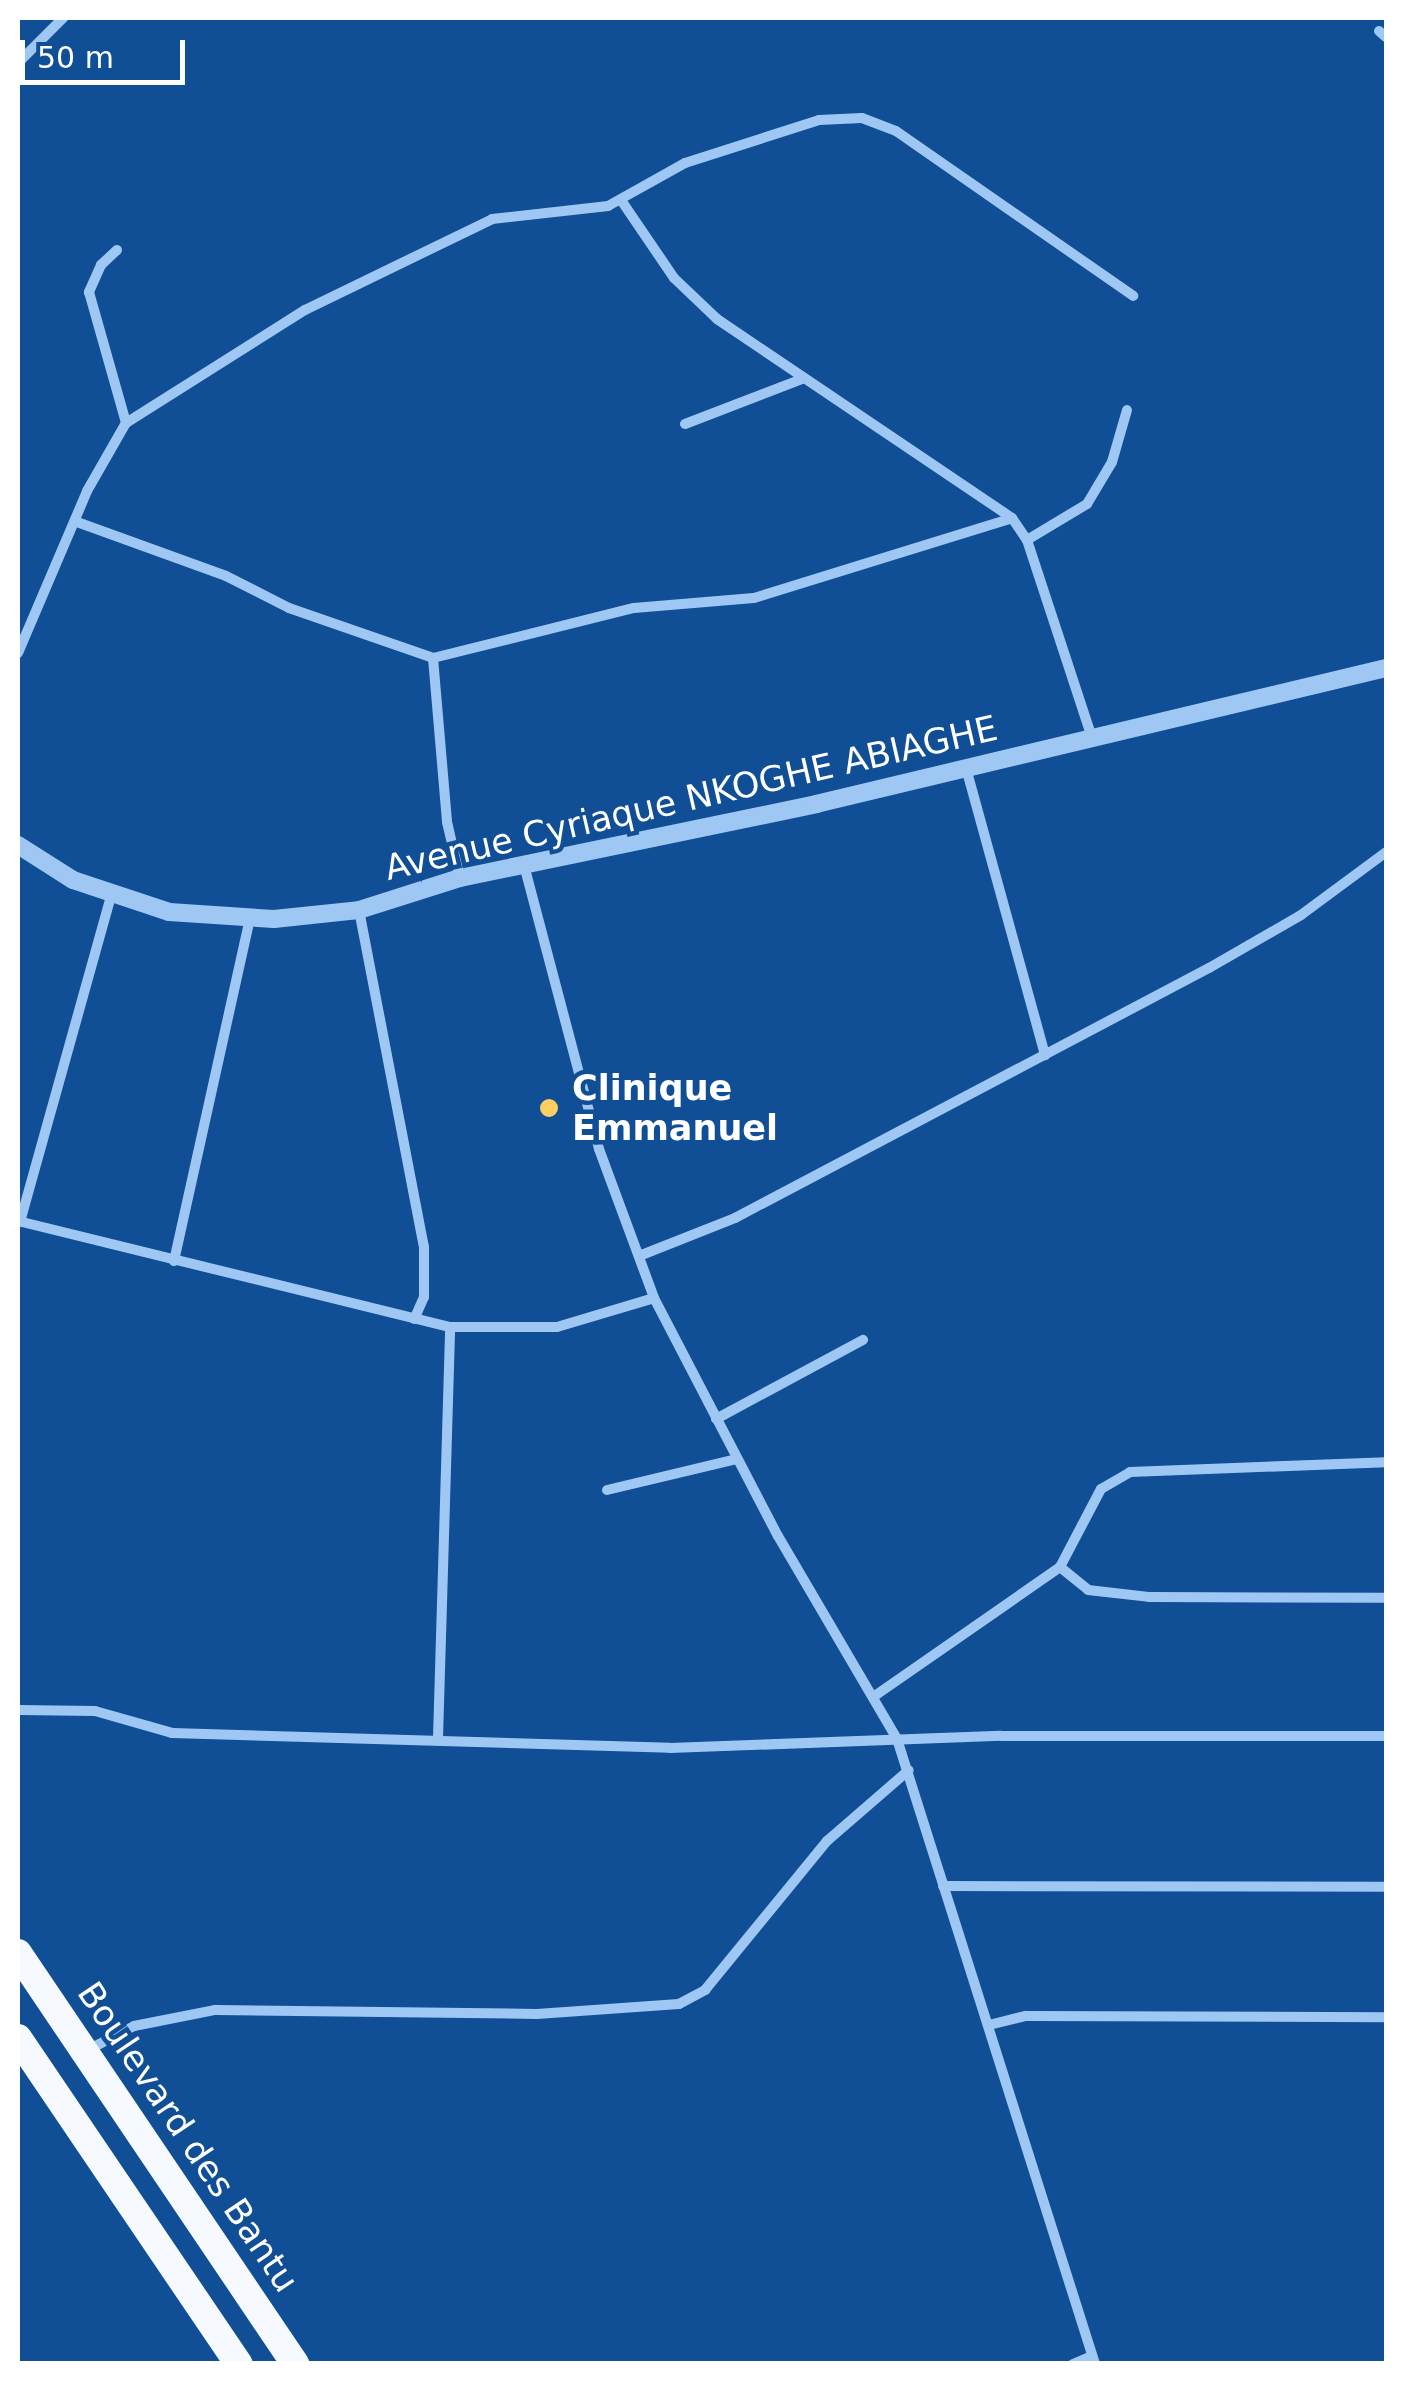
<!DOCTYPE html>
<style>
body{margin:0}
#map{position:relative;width:1404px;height:2381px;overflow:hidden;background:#104e96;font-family:"DejaVu Sans",sans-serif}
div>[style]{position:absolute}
.minor>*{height:10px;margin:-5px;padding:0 5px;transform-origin:5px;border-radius:5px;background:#9fc7f4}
.tertiary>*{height:18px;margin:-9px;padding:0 9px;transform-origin:9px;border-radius:9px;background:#9fc7f4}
.trunk>*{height:28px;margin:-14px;padding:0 14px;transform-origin:14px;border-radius:14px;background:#f6faff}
.dots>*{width:28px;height:28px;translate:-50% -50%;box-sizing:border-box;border:5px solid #104e96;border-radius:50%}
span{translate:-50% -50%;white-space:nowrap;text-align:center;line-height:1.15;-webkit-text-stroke:9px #104e96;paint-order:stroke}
.street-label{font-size:35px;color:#fff}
.poi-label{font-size:35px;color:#fff;font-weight:700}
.left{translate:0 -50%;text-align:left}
.frame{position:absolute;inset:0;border:20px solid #fff;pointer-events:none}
.scale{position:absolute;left:20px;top:40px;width:165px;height:45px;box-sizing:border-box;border:5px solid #fff;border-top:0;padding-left:12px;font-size:30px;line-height:35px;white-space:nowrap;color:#fff;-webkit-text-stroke:8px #104e96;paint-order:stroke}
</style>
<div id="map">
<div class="minor">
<div style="left:1379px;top:31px;width:9px;rotate:41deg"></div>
<div style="left:18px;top:63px;width:64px;rotate:-45deg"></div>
<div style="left:621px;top:200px;width:94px;rotate:55.8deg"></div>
<div style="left:674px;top:278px;width:59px;rotate:43.6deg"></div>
<div style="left:717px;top:319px;width:356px;rotate:34deg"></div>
<div style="left:1012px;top:518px;width:27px;rotate:56deg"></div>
<div style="left:1027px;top:540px;width:208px;rotate:71.8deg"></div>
<div style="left:117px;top:250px;width:22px;rotate:137deg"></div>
<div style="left:101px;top:265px;width:30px;rotate:114deg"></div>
<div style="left:89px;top:292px;width:136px;rotate:74.2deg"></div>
<div style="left:685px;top:424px;width:125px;rotate:-21deg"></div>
<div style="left:77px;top:522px;width:158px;rotate:19.9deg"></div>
<div style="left:226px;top:576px;width:71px;rotate:26.9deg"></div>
<div style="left:289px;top:608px;width:152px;rotate:19.1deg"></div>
<div style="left:433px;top:658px;width:207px;rotate:-14deg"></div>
<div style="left:634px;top:608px;width:120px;rotate:-4.8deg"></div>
<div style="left:754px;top:598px;width:270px;rotate:-17.2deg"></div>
<div style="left:1027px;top:540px;width:70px;rotate:-31deg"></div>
<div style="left:1087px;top:504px;width:49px;rotate:-59.2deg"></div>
<div style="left:1112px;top:462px;width:54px;rotate:-73.9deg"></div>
<div style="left:18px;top:653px;width:176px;rotate:-66.9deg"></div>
<div style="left:87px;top:491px;width:78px;rotate:-60.2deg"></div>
<div style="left:126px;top:423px;width:212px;rotate:-32.3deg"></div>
<div style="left:305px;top:310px;width:208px;rotate:-25.9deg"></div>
<div style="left:492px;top:219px;width:117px;rotate:-6.4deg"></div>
<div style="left:608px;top:206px;width:88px;rotate:-29.2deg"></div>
<div style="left:685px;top:163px;width:141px;rotate:-17.8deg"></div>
<div style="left:819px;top:120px;width:43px;rotate:-2.7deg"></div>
<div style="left:862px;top:118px;width:36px;rotate:21deg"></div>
<div style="left:896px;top:131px;width:289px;rotate:34.8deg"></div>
<div style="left:433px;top:658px;width:165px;rotate:85.1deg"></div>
<div style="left:447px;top:822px;width:57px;rotate:76.9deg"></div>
<div style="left:966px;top:768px;width:298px;rotate:74.6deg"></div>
<div style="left:524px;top:865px;width:294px;rotate:75.2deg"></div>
<div style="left:599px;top:1149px;width:159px;rotate:69.7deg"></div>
<div style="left:654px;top:1298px;width:268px;rotate:62.5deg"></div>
<div style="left:778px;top:1536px;width:235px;rotate:59.6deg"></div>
<div style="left:897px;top:1739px;width:656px;rotate:72.42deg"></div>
<div style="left:359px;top:910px;width:343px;rotate:79.1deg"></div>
<div style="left:424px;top:1247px;width:50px;rotate:90deg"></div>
<div style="left:424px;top:1297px;width:24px;rotate:114deg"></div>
<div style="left:18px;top:1221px;width:445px;rotate:13.8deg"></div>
<div style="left:450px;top:1327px;width:107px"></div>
<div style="left:557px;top:1327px;width:101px;rotate:-16.6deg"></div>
<div style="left:20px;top:1222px;width:339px;rotate:-74.4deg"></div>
<div style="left:639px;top:1256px;width:103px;rotate:-21.6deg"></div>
<div style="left:735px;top:1218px;width:536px;rotate:-27.81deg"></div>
<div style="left:1209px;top:968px;width:106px;rotate:-29.9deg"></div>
<div style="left:1301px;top:915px;width:106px;rotate:-36.5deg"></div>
<div style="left:174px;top:1261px;width:351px;rotate:-77.5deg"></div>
<div style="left:716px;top:1419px;width:167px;rotate:-28.3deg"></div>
<div style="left:607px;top:1490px;width:134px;rotate:-13.4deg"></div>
<div style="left:1060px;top:1567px;width:36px;rotate:39deg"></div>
<div style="left:1088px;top:1590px;width:61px;rotate:6.5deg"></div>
<div style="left:1149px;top:1597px;width:237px;rotate:0.2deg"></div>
<div style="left:876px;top:1695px;width:224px;rotate:-34.8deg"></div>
<div style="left:1060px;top:1567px;width:88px;rotate:-62.3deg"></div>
<div style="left:1101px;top:1489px;width:34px;rotate:-30deg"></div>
<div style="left:1130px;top:1472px;width:256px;rotate:-2.2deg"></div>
<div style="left:18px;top:1710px;width:77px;rotate:0.7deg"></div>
<div style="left:95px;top:1711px;width:80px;rotate:15.9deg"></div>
<div style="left:172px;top:1733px;width:498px;rotate:1.7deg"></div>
<div style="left:670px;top:1748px;width:331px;rotate:-2.1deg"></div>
<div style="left:1001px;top:1736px;width:385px"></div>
<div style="left:438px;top:1738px;width:411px;rotate:-88.3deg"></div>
<div style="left:943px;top:1886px;width:443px;rotate:0.1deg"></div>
<div style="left:989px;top:2025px;width:38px;rotate:-14deg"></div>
<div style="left:1026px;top:2016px;width:360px;rotate:0.2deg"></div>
<div style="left:86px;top:2051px;width:54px;rotate:-27.5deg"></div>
<div style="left:134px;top:2026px;width:83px;rotate:-11.2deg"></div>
<div style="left:215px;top:2010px;width:322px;rotate:0.7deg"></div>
<div style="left:537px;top:2014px;width:142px;rotate:-4deg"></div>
<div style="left:679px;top:2004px;width:30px;rotate:-28deg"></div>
<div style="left:705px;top:1990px;width:193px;rotate:-50.7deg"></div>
<div style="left:827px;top:1841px;width:108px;rotate:-40.9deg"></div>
<div style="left:1073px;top:2364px;width:21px;rotate:-23deg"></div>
</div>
<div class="tertiary">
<div style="left:18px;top:845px;width:65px;rotate:32.5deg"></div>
<div style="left:73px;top:880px;width:101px;rotate:18.4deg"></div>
<div style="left:169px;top:912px;width:105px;rotate:3.8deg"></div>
<div style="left:274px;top:919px;width:85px;rotate:-6deg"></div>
<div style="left:359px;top:910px;width:106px;rotate:-17.6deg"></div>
<div style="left:460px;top:878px;width:364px;rotate:-11.7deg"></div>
<div style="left:816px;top:804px;width:586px;rotate:-13.42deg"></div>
</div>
<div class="trunk">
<div style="left:18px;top:1953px;width:496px;rotate:56deg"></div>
<div style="left:18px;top:2038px;width:394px;rotate:55.9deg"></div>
</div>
<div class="dots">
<div style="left:549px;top:1108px;background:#ffce62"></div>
</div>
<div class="street-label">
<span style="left:691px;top:798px;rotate:-13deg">Avenue Cyriaque NKOGHE ABIAGHE</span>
<span style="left:188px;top:2137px;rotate:56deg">Boulevard des Bantu</span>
</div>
<div class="poi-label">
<span class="left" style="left:572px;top:1108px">Clinique<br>Emmanuel</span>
</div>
<div class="frame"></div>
<div class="scale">50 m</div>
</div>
